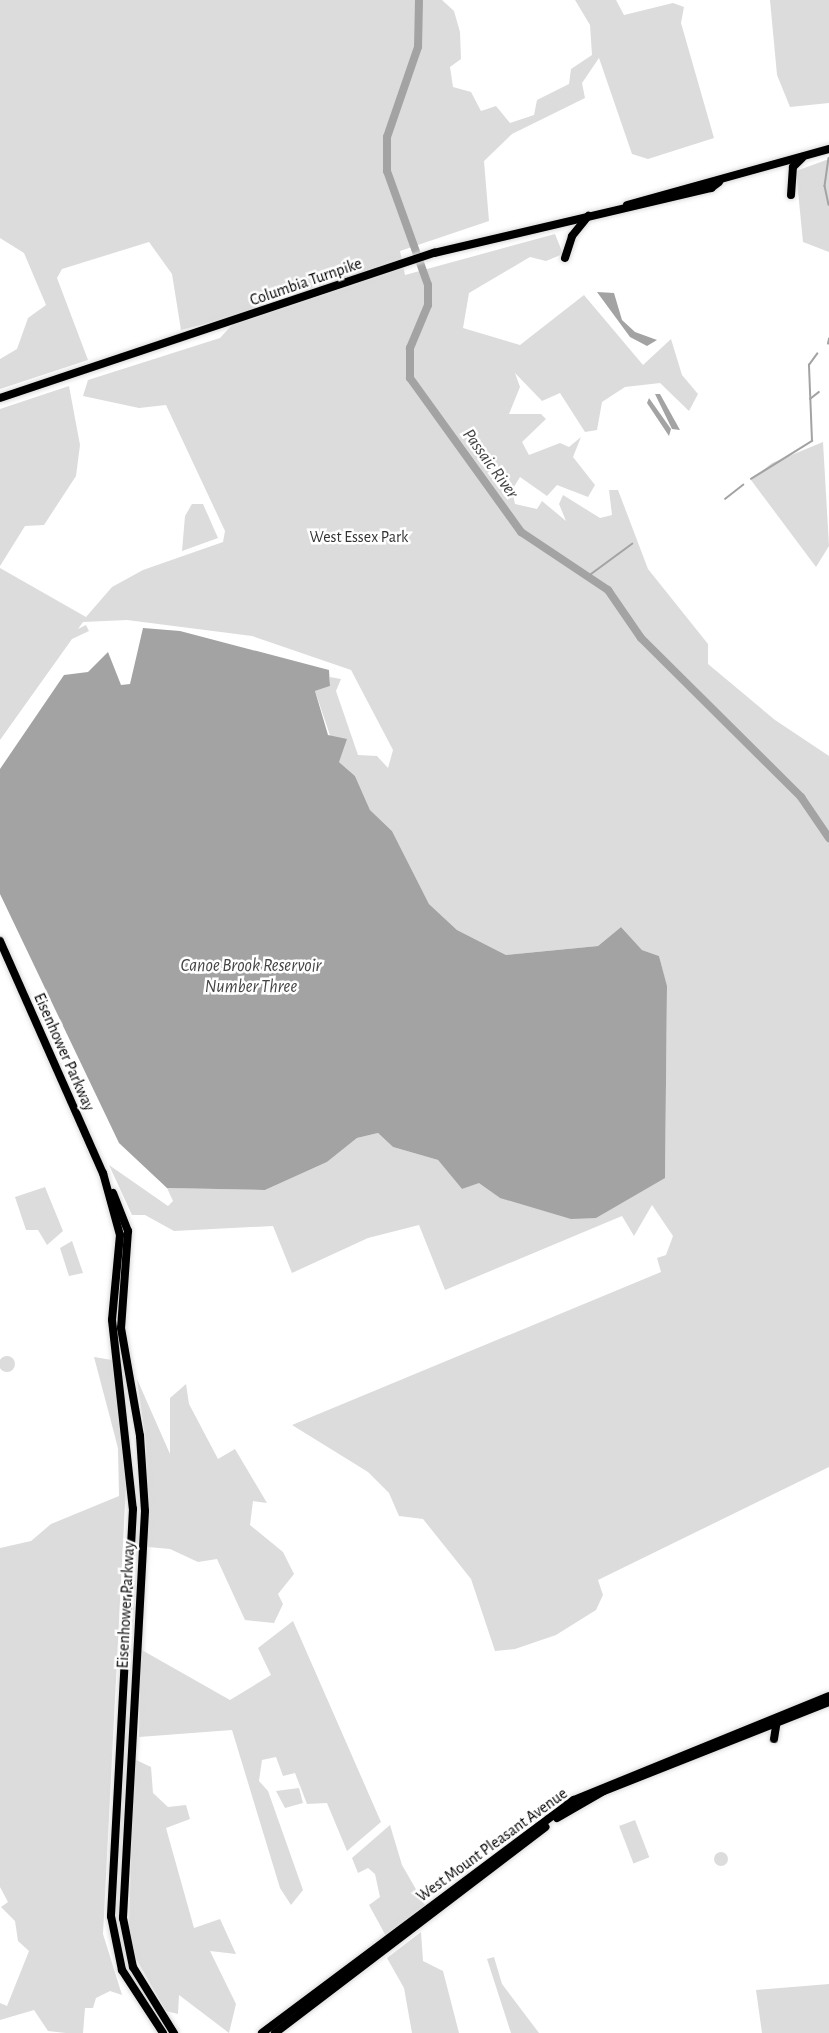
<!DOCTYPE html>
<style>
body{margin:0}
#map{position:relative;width:829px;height:2033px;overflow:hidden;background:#fff;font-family:"Alegreya Sans",sans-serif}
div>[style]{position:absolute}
.green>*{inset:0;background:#dcdcdc;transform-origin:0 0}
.round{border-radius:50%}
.water>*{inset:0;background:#a3a3a3}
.stream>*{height:1.5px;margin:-0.75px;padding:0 0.75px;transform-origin:0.75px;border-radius:0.75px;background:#a3a3a3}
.river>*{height:8px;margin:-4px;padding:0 4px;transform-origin:4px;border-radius:4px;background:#a3a3a3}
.roads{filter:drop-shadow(0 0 2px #dbdbdb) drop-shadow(0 0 2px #dbdbdb)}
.primary>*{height:8px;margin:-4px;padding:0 4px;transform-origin:4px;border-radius:4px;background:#000}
span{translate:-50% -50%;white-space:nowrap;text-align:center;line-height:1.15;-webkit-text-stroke:5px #fff;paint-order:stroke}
.street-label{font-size:16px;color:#000}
.park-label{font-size:16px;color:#333}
.water-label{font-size:18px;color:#444;font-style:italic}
</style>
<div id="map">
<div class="green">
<div style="clip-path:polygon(0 0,442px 0,454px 11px,460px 32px,461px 59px,450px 67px,453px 87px,471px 92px,481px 111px,496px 106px,510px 123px,534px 115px,537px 100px,569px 84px,571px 69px,592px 55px,590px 25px,575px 0,616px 0,624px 15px,673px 3px,684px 7px,681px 23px,714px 138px,648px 159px,632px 154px,599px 58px,582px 83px,585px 98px,512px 134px,484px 161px,489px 221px,400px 251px,405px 275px,555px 234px,563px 254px,546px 261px,530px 257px,469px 293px,463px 328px,520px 345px,584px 295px,643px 365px,671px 339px,682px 375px,698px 394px,689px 411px,660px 383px,625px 387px,602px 402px,597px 430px,585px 432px,560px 393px,542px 401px,515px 373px,520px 387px,509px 414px,541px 414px,546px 419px,522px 442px,529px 455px,560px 443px,569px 447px,581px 437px,573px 457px,595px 485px,588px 497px,557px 485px,547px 496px,520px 477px,512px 490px,515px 504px,537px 509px,542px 501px,566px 521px,559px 504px,563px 495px,600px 518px,612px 515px,609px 490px,618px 490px,648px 569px,708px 644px,708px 664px,775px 720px,829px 756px,829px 1467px,598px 1580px,603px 1595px,596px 1610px,556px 1635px,515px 1649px,495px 1651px,471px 1579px,423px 1519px,399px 1516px,389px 1493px,368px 1472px,292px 1425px,661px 1272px,657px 1258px,666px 1255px,673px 1236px,652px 1205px,634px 1236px,622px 1216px,445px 1290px,419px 1225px,368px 1238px,292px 1273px,273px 1226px,174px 1231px,145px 1215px,132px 1215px,109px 1165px,168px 1206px,173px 1201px,167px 1188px,265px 1190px,327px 1162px,357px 1138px,378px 1133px,393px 1147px,438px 1160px,462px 1189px,479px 1182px,500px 1198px,665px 1178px,667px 987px,659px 956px,642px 950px,621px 927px,598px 946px,506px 955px,457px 930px,429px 904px,392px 831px,370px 810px,355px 776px,339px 762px,315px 691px,330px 686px,330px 677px,341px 679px,336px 691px,358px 755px,377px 756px,388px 768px,393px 750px,351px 670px,252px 636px,127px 620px,83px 622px,78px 629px,86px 625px,89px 631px,72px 639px,0 740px,0 568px,86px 617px,112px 587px,143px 570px,223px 542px,225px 531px,166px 405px,139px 408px,83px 396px,88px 380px,220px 338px,241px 315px,181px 330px,172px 274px,149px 242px,62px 269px,57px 278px,88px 360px,0 389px,0 359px,17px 349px,28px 318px,46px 305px,24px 253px,0 238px)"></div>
<div style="clip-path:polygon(770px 0,829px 0,829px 103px,790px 107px,777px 75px)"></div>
<div style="clip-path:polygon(829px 159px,829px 252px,803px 242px,796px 171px)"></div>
<div style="clip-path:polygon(69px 386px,80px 445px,76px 476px,44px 525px,25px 526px,0 566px,0 409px)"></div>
<div style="clip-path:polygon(823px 442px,829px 546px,816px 567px,751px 480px,772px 463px)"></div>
<div style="clip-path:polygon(192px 504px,203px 504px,218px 538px,182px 551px,185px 516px)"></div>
<div style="clip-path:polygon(45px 1187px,63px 1231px,47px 1245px,38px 1230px,26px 1230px,15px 1197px)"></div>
<div style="clip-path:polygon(72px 1241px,83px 1273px,69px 1276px,60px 1248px)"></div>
<div class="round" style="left:-1px;top:1356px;width:16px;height:16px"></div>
<div style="clip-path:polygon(94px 1357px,112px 1360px,127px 1465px,103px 1934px,122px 1995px,110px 1991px,96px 1998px,93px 2008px,85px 2008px,83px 2033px,66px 2033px,48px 2031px,34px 2010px,0 2020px,0 2003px,7px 2006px,29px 1951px,18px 1941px,15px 1921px,1px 1907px,8px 1902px,0 1887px,0 1548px,31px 1541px,51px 1524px,119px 1496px,118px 1448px)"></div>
<div style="clip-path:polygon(137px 1379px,170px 1454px,170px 1398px,186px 1384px,189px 1404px,218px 1459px,235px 1449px,267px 1503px,253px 1501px,250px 1525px,283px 1552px,294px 1574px,278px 1594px,283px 1604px,274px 1623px,245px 1620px,217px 1559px,198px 1562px,170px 1549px,148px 1547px,146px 1443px)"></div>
<div style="clip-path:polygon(293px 1621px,381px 1822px,347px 1851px,327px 1803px,307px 1804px,295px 1773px,283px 1776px,276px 1757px,262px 1760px,259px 1781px,268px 1791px,303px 1890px,291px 1905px,280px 1888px,232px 1730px,139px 1737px,140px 1649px,230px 1700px,271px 1675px,258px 1648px)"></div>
<div style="clip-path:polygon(134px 1759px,151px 1767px,153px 1793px,168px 1807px,186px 1805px,190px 1819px,166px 1828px,194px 1928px,220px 1919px,236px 1954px,210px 1951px,236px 2004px,229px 2033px,179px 1995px,178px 2014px,166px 2011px,135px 1957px,129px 1927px)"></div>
<div style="clip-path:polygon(299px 1788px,303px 1803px,285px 1808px,276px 1791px)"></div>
<div style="left:635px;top:1820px;width:40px;height:17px;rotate:69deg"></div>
<div style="clip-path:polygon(390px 1825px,402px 1865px,425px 1905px,386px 1936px,369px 1905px,380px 1897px,375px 1874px,368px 1868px,358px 1873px,352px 1858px)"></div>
<div class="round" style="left:714px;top:1852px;width:14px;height:14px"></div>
<div style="clip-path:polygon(421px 1932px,423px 1961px,443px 1971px,459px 2033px,412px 2033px,404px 1988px,387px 1958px)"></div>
<div style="clip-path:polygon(494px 1957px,502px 1984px,539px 2033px,511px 2033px,487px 1959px)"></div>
<div style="clip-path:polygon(829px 1984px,829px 2033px,762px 2033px,756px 1990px)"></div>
</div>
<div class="water">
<div style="clip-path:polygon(597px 292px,614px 293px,622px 320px,635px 332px,657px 340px,647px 346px,630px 337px)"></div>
<div style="clip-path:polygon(655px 394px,660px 394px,680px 430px,672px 429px)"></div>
<div style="clip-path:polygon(649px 398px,671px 429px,669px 436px,647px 403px)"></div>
<div style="clip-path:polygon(143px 628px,180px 631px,329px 670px,330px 686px,315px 691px,328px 735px,347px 739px,339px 762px,355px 776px,370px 810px,392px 831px,429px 904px,457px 930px,506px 955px,598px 946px,621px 927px,642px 950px,659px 956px,667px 986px,665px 1178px,596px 1218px,571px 1219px,500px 1198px,479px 1183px,462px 1189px,438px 1160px,393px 1147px,378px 1133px,357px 1138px,327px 1162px,265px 1190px,167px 1188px,119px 1143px,0 894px,0 769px,64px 675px,88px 672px,108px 652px,121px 685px,130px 684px)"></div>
</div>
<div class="stream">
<div style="left:829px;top:158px;width:28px;rotate:98deg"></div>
<div style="left:825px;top:186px;width:19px;rotate:78deg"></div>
<div style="left:828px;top:344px;width:5px;rotate:-79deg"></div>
<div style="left:810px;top:399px;width:11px;rotate:-38deg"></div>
<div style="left:751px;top:479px;width:72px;rotate:-31.9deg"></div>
<div style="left:812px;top:441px;width:76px;rotate:-92.3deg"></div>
<div style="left:809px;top:365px;width:14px;rotate:-54deg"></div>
<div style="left:725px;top:499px;width:23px;rotate:-38deg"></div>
<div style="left:587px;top:577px;width:56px;rotate:-36.3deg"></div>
</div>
<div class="river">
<div style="left:419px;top:0;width:47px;rotate:91.2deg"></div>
<div style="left:418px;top:47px;width:95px;rotate:109deg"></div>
<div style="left:387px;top:137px;width:34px;rotate:90deg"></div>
<div style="left:387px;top:171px;width:121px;rotate:70.2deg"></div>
<div style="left:428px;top:285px;width:20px;rotate:90deg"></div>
<div style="left:428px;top:305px;width:47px;rotate:112.7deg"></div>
<div style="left:410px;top:348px;width:30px;rotate:90deg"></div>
<div style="left:410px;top:378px;width:190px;rotate:54.2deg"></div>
<div style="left:521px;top:532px;width:105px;rotate:33.7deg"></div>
<div style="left:608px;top:590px;width:58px;rotate:55.5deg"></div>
<div style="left:641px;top:638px;width:226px;rotate:44.8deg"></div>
<div style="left:801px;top:797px;width:50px;rotate:55.7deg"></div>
</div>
<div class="roads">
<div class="primary">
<div style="left:791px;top:195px;width:28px;rotate:-86deg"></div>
<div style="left:793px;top:167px;width:13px;rotate:-45deg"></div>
<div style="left:627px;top:205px;width:210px;rotate:-15.5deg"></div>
<div style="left:565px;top:258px;width:23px;rotate:-72deg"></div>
<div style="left:572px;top:236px;width:26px;rotate:-51deg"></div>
<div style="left:0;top:398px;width:458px;rotate:-18.5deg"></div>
<div style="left:434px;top:253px;width:285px;rotate:-13.2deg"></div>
<div style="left:711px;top:188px;width:10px;rotate:-37deg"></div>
<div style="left:0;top:941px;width:254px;rotate:66.1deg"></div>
<div style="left:103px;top:1173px;width:64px;rotate:74.7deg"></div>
<div style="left:120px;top:1235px;width:85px;rotate:95.4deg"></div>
<div style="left:112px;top:1320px;width:190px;rotate:83.7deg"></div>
<div style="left:133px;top:1509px;width:408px;rotate:93.1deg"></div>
<div style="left:111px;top:1916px;width:55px;rotate:78.5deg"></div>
<div style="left:122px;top:1970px;width:75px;rotate:56.9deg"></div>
<div style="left:113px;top:1193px;width:41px;rotate:68.5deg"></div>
<div style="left:128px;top:1231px;width:97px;rotate:94.1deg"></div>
<div style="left:121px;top:1328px;width:110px;rotate:80deg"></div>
<div style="left:140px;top:1436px;width:75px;rotate:86.2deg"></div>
<div style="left:145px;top:1511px;width:408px;rotate:93.1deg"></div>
<div style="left:123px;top:1918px;width:50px;rotate:78.5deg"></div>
<div style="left:133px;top:1967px;width:78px;rotate:58.2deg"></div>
<div style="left:774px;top:1739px;width:19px;rotate:-81deg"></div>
<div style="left:557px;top:1818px;width:54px;rotate:-29.9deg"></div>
<div style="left:604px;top:1791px;width:242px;rotate:-21.6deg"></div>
<div style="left:262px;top:2033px;width:389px;rotate:-36.8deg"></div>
<div style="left:574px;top:1800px;width:275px;rotate:-22.2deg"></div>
<div style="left:275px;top:2033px;width:340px;rotate:-37.3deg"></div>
</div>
</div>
<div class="street-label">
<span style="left:306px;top:282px;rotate:-19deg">Columbia Turnpike</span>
<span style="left:64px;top:1052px;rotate:66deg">Eisenhower Parkway</span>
<span style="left:126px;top:1605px;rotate:-87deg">Eisenhower Parkway</span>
<span style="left:492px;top:1845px;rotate:-36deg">West Mount Pleasant Avenue</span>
</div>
<div class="park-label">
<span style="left:359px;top:537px">West Essex Park</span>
</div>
<div class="water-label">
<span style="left:490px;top:464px;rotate:54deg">Passaic River</span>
<span style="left:251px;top:977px">Canoe Brook Reservoir<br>Number Three</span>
</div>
</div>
